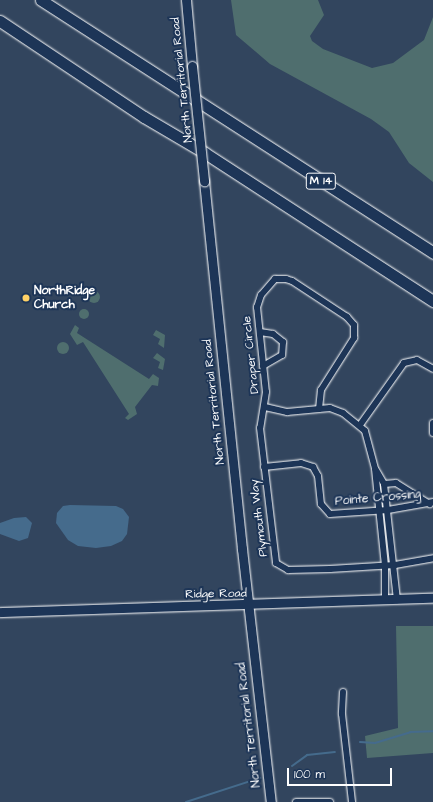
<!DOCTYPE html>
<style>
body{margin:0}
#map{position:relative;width:433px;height:802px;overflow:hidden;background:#32455e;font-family:"Architects Daughter",sans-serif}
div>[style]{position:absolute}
.green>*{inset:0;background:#4f6e6e}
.round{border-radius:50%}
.water>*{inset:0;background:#456b8c}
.stream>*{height:2px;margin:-1px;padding:0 1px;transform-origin:1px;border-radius:1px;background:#456b8c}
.roads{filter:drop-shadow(0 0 1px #fff) drop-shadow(0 0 1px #fff)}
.street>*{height:6px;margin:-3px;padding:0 3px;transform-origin:3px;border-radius:3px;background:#1d3557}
.secondary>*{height:9px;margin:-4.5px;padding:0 4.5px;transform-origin:4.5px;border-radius:4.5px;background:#1d3557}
.highway>*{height:11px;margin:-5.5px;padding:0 5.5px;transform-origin:5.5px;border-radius:5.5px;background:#1d3557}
.bridges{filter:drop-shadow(0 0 1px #fff) drop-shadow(0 0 1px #fff)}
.secondary-bridge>*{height:9px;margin:-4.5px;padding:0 4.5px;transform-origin:4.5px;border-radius:4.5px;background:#1d3557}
.dots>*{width:11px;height:11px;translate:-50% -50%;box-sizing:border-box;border:2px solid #1d3557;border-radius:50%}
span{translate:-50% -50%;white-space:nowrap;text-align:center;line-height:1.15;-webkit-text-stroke:4px #1d3557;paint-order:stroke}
.shield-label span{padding:1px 3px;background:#1d3557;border:1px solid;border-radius:3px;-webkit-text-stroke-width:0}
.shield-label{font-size:11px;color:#fff;font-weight:700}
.street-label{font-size:12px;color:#fff}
.poi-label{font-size:12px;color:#fff;font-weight:700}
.left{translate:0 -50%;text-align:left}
.scale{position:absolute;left:287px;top:768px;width:105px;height:18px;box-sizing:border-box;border:2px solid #fff;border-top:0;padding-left:5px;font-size:12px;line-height:14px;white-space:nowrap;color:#fff;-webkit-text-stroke:3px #1d3557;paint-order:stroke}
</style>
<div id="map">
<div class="green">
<div style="clip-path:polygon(231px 0,318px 0,324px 15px,310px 36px,312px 41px,323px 49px,372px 68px,393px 63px,424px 40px,433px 17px,433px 182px,409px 163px,389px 132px,371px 119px,270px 64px,236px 35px)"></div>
<div class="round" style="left:88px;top:291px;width:12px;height:12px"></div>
<div class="round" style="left:79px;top:309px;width:10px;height:10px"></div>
<div style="clip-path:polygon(75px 325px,79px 328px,77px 333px,149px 379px,153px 374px,159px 378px,158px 386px,152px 385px,135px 407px,137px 414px,128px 420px,125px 418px,129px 414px,83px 342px,77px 345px,70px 334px)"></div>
<div style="clip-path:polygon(156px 330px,165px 335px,164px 348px,158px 344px,160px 339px,153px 335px)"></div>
<div class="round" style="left:57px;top:342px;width:12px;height:12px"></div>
<div style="clip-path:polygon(157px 353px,165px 359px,163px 370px,158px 368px,160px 362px,153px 358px)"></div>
<div style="clip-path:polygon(396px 626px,433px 626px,433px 753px,367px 758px,365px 736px,398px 728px)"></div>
</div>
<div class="water">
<div style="clip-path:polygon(70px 505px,116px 506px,123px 509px,129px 517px,127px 534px,122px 541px,111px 546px,96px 548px,78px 546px,68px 540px,56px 523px,57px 513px,63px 506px)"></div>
<div style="clip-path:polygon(26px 517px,32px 523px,28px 538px,19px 541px,0 534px,0 523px,14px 518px)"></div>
</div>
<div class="stream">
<div style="left:360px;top:742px;width:15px;rotate:4deg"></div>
<div style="left:375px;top:743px;width:37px;rotate:-17deg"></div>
<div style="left:410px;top:732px;width:23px;rotate:-2deg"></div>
<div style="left:292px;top:766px;width:19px;rotate:-36deg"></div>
<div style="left:307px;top:755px;width:28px;rotate:-6deg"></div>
<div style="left:186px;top:802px;width:78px;rotate:-18deg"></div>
</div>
<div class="roads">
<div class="street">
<div style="left:260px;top:332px;width:13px;rotate:9deg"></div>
<div style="left:273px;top:334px;width:13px;rotate:39deg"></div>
<div style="left:283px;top:342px;width:13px;rotate:94deg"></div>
<div style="left:282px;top:355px;width:22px;rotate:150deg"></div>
<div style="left:265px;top:407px;width:23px;rotate:13deg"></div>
<div style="left:287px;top:412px;width:43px;rotate:-5.3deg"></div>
<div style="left:330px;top:408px;width:14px;rotate:21deg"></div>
<div style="left:343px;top:413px;width:28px;rotate:39deg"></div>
<div style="left:365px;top:431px;width:39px;rotate:75deg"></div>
<div style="left:375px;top:469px;width:98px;rotate:84.1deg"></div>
<div style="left:385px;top:566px;width:34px;rotate:90deg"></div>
<div style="left:319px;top:409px;width:19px;rotate:-84deg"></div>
<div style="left:321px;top:390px;width:62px;rotate:-57.6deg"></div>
<div style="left:354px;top:338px;width:13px;rotate:-90deg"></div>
<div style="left:354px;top:325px;width:11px;rotate:-131deg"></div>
<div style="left:347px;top:317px;width:66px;rotate:-146.8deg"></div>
<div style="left:292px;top:281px;width:6px;rotate:-162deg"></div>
<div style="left:286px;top:279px;width:11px;rotate:180deg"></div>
<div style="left:275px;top:279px;width:21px;rotate:131deg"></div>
<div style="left:261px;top:295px;width:13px;rotate:108deg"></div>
<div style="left:257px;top:307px;width:85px;rotate:84deg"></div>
<div style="left:266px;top:392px;width:36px;rotate:99deg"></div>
<div style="left:260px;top:428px;width:136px;rotate:83.2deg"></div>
<div style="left:276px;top:563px;width:14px;rotate:30deg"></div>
<div style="left:288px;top:570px;width:42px;rotate:-1.4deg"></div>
<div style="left:330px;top:569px;width:65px;rotate:-3.5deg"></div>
<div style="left:395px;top:565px;width:39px;rotate:-10deg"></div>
<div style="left:433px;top:423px;width:10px;rotate:90deg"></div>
<div style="left:360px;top:425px;width:76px;rotate:-54.6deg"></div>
<div style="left:404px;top:363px;width:13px;rotate:-13deg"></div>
<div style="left:417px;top:360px;width:18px;rotate:29deg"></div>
<div style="left:264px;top:467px;width:37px;rotate:-6deg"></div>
<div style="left:301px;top:463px;width:13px;rotate:18deg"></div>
<div style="left:313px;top:467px;width:10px;rotate:61deg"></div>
<div style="left:318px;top:476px;width:28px;rotate:84deg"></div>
<div style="left:321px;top:504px;width:13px;rotate:48deg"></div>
<div style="left:330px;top:514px;width:58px;rotate:-3.9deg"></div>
<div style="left:388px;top:510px;width:46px;rotate:-10.1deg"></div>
<div style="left:376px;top:470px;width:16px;rotate:60deg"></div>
<div style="left:384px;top:484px;width:117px;rotate:83.6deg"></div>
<div style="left:384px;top:484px;width:12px;rotate:-5deg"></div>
<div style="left:396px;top:483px;width:40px;rotate:32deg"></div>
<div style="left:343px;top:692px;width:22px;rotate:93deg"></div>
<div style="left:342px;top:714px;width:89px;rotate:83.5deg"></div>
<div style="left:296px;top:802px;width:34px"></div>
</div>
<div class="secondary">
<div style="left:186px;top:0;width:66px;rotate:84.8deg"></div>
<div style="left:204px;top:181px;width:370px;rotate:84.1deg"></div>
<div style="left:242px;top:549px;width:255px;rotate:83.5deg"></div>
<div style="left:0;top:612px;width:433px;rotate:-1.9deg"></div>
</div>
<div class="highway">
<div style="left:41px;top:0;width:467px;rotate:32.8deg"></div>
<div style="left:0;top:21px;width:173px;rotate:33.7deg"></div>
<div style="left:144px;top:117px;width:71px;rotate:30.5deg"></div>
<div style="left:205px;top:153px;width:272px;rotate:33deg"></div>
</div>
</div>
<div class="bridges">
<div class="secondary-bridge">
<div style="left:192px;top:66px;width:116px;rotate:84deg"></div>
</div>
</div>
<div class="dots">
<div style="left:26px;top:298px;background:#ffd166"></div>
</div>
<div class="shield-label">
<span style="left:321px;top:181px">M 14</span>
</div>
<div class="street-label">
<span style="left:182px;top:80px;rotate:-96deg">North Territorial Road</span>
<span style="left:251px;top:355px;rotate:-96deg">Draper Circle</span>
<span style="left:214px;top:402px;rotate:-96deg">North Territorial Road</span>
<span style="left:378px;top:498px;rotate:-5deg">Pointe Crossing</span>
<span style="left:259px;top:518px;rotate:-97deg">Plymouth Way</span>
<span style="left:216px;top:594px;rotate:-1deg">Ridge Road</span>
<span style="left:249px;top:725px;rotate:-97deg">North Territorial Road</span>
</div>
<div class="poi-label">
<span class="left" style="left:34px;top:298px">NorthRidge<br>Church</span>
</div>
<div class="scale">100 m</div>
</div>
